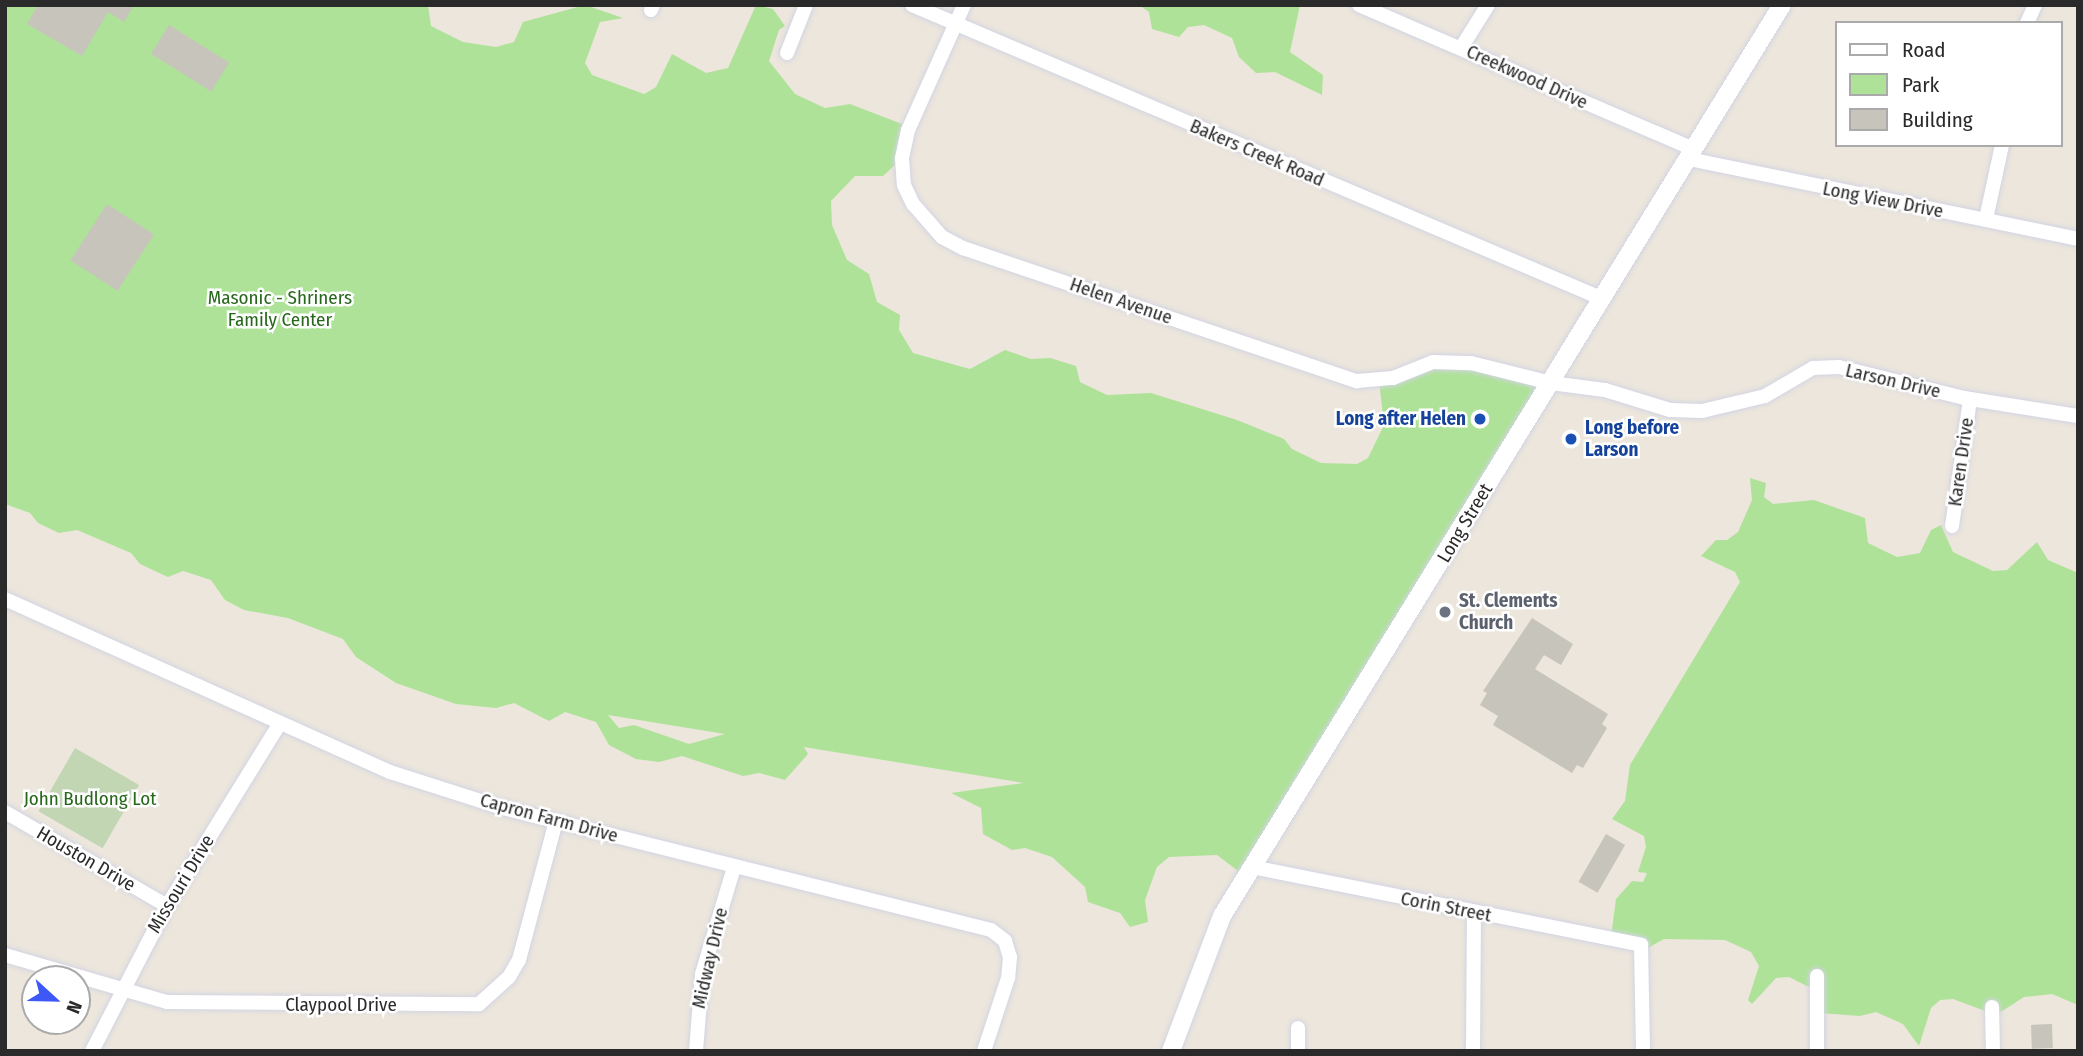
<!DOCTYPE html>
<style>
body{margin:0}
#map{position:relative;width:2083px;height:1056px;overflow:hidden;background:#ece6dc;font-family:"Fira Sans Condensed",sans-serif}
div>[style]{position:absolute}
.green>*{inset:0;background:#afe299}
.cemetery>*{inset:0;background:#c3d6b4;transform-origin:0 0}
.building>*{inset:0;background:#c7c4bb;transform-origin:0 0}
.roads{filter:drop-shadow(0 0 2px #d2d4e3) drop-shadow(0 0 2px #d2d4e3)}
.minor>*{height:14px;margin:-7px;padding:0 7px;transform-origin:7px;border-radius:7px;background:#fff}
.tertiary>*{height:18px;margin:-9px;padding:0 9px;transform-origin:9px;border-radius:9px;background:#fff}
.dots>*{width:19px;height:19px;translate:-50% -50%;box-sizing:border-box;border:4px solid #fff;border-radius:50%}
span{translate:-50% -50%;white-space:nowrap;text-align:center;line-height:1.15;-webkit-text-stroke:5px #fff;paint-order:stroke}
.street-label{font-size:19px;color:#2a2a2a}
.park-label{font-size:19px;color:#27671b}
.transit-label{font-size:19px;color:#164399;font-weight:700}
.right{translate:-100% -50%;text-align:right}
.left{translate:0 -50%;text-align:left}
.worship-label{font-size:19px;color:#5b616d;font-weight:700}
.frame{position:absolute;inset:0;border:7px solid #2a2a2a;pointer-events:none}
.legend{position:absolute;left:1835px;top:21px;width:228px;height:126px;box-sizing:border-box;background:#fff;border:2px solid #aaa;margin:0;padding:9px 12px;list-style:none;font-size:21px;color:#2a2a2a}
.legend li{display:flex;align-items:center;gap:14px;height:35px}
.legend b{width:35px;border:2px solid #aaa}
.north{position:absolute;left:21px;top:965px;width:70px;height:70px;box-sizing:border-box;background:#fff;border:2px solid #aaa;border-radius:50%;rotate:112deg;font-size:19px;font-weight:700;line-height:28px;text-align:center;color:#2a2a2a}
.north::after{content:'';display:block;margin:auto;width:24px;height:32px;background:#3e58f8;clip-path:polygon(50% 0,100% 100%,50% 72%,0 100%)}
</style>
<div id="map">
<div class="green">
<div style="clip-path:polygon(evenodd,5px 5px,428px 5px,431px 26px,463px 42px,496px 47px,514px 42px,523px 22px,585px 5px,623px 18px,600px 22px,585px 63px,592px 75px,644px 94px,656px 87px,672px 54px,706px 73px,728px 68px,756px 5px,773px 9px,785px 26px,779px 30px,769px 61px,795px 94px,825px 108px,850px 104px,902px 124px,897px 163px,883px 176px,855px 176px,831px 201px,832px 225px,847px 260px,869px 274px,877px 302px,900px 315px,899px 330px,913px 353px,970px 369px,1005px 350px,1031px 359px,1050px 358px,1076px 366px,1080px 382px,1107px 395px,1151px 393px,1237px 420px,1284px 439px,1292px 449px,1321px 463px,1357px 464px,1368px 458px,1384px 425px,1379px 380px,1416px 361px,1432px 358px,1548px 383px,1246px 877px,1217px 855px,1169px 857px,1157px 867px,1145px 900px,1148px 922px,1130px 927px,1120px 913px,1088px 902px,1085px 887px,1052px 857px,1025px 848px,1012px 850px,983px 834px,981px 808px,951px 793px,1024px 783px,804px 747px,808px 754px,785px 780px,759px 773px,743px 776px,682px 756px,659px 762px,636px 759px,609px 745px,596px 722px,565px 712px,549px 721px,514px 703px,496px 708px,456px 704px,396px 683px,356px 657px,343px 639px,288px 618px,244px 610px,225px 600px,211px 580px,183px 571px,168px 577px,140px 564px,131px 553px,77px 530px,59px 533px,38px 523px,30px 513px,5px 504px,5px 5px,608px 715px,725px 734px,689px 744px,634px 725px,619px 728px,608px 715px)"></div>
<div style="clip-path:polygon(1139px 5px,1300px 5px,1290px 52px,1323px 75px,1322px 95px,1275px 72px,1256px 73px,1239px 57px,1232px 38px,1204px 25px,1188px 27px,1179px 37px,1152px 29px,1149px 12px)"></div>
<div style="clip-path:polygon(1750px 478px,1766px 483px,1764px 497px,1773px 504px,1814px 500px,1865px 518px,1868px 543px,1897px 557px,1920px 553px,1931px 530px,1941px 525px,1953px 552px,1993px 571px,2007px 570px,2037px 542px,2048px 560px,2078px 573px,2078px 1005px,2052px 994px,2024px 997px,1996px 1015px,1953px 999px,1940px 1000px,1931px 1008px,1919px 1046px,1903px 1024px,1876px 1012px,1860px 1016px,1820px 1013px,1817px 991px,1789px 977px,1776px 978px,1752px 1004px,1748px 1000px,1759px 966px,1751px 952px,1725px 940px,1664px 939px,1646px 949px,1611px 937px,1616px 899px,1632px 881px,1643px 882px,1647px 873px,1638px 872px,1646px 847px,1644px 836px,1612px 819px,1625px 801px,1630px 765px,1740px 582px,1735px 572px,1701px 556px,1716px 540px,1727px 540px,1738px 532px,1752px 500px)"></div>
</div>
<div class="cemetery">
<div style="left:75px;top:748px;width:74px;height:73px;rotate:30deg"></div>
</div>
<div class="building">
<div style="clip-path:polygon(38px 5px,134px 5px,124px 22px,108px 12px,82px 56px,27px 24px)"></div>
<div style="left:169px;top:25px;width:71px;height:34px;rotate:32deg"></div>
<div style="left:107px;top:204px;width:56px;height:67px;rotate:33deg"></div>
<div style="clip-path:polygon(1532px 618px,1573px 644px,1561px 665px,1544px 655px,1535px 669px,1608px 714px,1602px 724px,1607px 728px,1583px 768px,1577px 765px,1572px 773px,1493px 725px,1498px 716px,1480px 705px,1487px 693px,1483px 691px)"></div>
<div style="left:1606px;top:834px;width:22px;height:55px;rotate:30deg"></div>
<div style="left:2052px;top:1024px;width:24px;height:21px;rotate:88deg"></div>
</div>
<div class="roads">
<div class="minor">
<div style="left:912px;top:5px;width:751px;rotate:23.05deg"></div>
<div style="left:964px;top:5px;width:137px;rotate:114.1deg"></div>
<div style="left:908px;top:130px;width:29px;rotate:102deg"></div>
<div style="left:902px;top:158px;width:27px;rotate:86deg"></div>
<div style="left:904px;top:185px;width:21px;rotate:65deg"></div>
<div style="left:913px;top:204px;width:44px;rotate:48.7deg"></div>
<div style="left:942px;top:237px;width:24px;rotate:28deg"></div>
<div style="left:963px;top:248px;width:416px;rotate:18.7deg"></div>
<div style="left:1357px;top:381px;width:36px;rotate:-5deg"></div>
<div style="left:1393px;top:378px;width:43px;rotate:-21.8deg"></div>
<div style="left:1433px;top:362px;width:38px;rotate:2deg"></div>
<div style="left:1471px;top:363px;width:82px;rotate:14deg"></div>
<div style="left:1551px;top:383px;width:54px;rotate:7.4deg"></div>
<div style="left:1605px;top:390px;width:68px;rotate:17.1deg"></div>
<div style="left:1670px;top:410px;width:32px;rotate:2deg"></div>
<div style="left:1702px;top:411px;width:65px;rotate:-13.4deg"></div>
<div style="left:1765px;top:396px;width:56px;rotate:-30.3deg"></div>
<div style="left:1813px;top:368px;width:26px;rotate:-2deg"></div>
<div style="left:1839px;top:367px;width:129px;rotate:13.9deg"></div>
<div style="left:1964px;top:398px;width:115px;rotate:9deg"></div>
<div style="left:1359px;top:5px;width:366px;rotate:23.3deg"></div>
<div style="left:651px;top:10px;width:5px;rotate:-68deg"></div>
<div style="left:2027px;top:23px;width:20px;rotate:-66deg"></div>
<div style="left:1461px;top:48px;width:51px;rotate:-57.9deg"></div>
<div style="left:787px;top:53px;width:52px;rotate:-68.4deg"></div>
<div style="left:1689px;top:159px;width:397px;rotate:11.6deg"></div>
<div style="left:1986px;top:219px;width:76px;rotate:-77.8deg"></div>
<div style="left:1952px;top:526px;width:128px;rotate:-81.9deg"></div>
<div style="left:5px;top:599px;width:422px;rotate:24.2deg"></div>
<div style="left:390px;top:772px;width:119px;rotate:17.7deg"></div>
<div style="left:503px;top:808px;width:503px;rotate:14.04deg"></div>
<div style="left:991px;top:930px;width:18px;rotate:38deg"></div>
<div style="left:1005px;top:941px;width:17px;rotate:73deg"></div>
<div style="left:1010px;top:957px;width:21px;rotate:95deg"></div>
<div style="left:1008px;top:978px;width:77px;rotate:108.2deg"></div>
<div style="left:5px;top:812px;width:187px;rotate:30.1deg"></div>
<div style="left:1252px;top:867px;width:397px;rotate:11.3deg"></div>
<div style="left:1641px;top:945px;width:106px;rotate:88.9deg"></div>
<div style="left:5px;top:955px;width:169px;rotate:16.2deg"></div>
<div style="left:167px;top:1002px;width:312px;rotate:0.4deg"></div>
<div style="left:479px;top:1004px;width:40px;rotate:-42deg"></div>
<div style="left:509px;top:977px;width:20px;rotate:-60deg"></div>
<div style="left:519px;top:960px;width:144px;rotate:-75.1deg"></div>
<div style="left:1817px;top:976px;width:75px;rotate:90deg"></div>
<div style="left:1992px;top:1007px;width:44px;rotate:88.7deg"></div>
<div style="left:1298px;top:1028px;width:23px;rotate:90deg"></div>
<div style="left:92px;top:1051px;width:163px;rotate:-62.7deg"></div>
<div style="left:167px;top:906px;width:215px;rotate:-58.3deg"></div>
<div style="left:696px;top:1051px;width:77px;rotate:-85.5deg"></div>
<div style="left:702px;top:974px;width:112px;rotate:-73.3deg"></div>
<div style="left:1473px;top:1051px;width:139px;rotate:-89.6deg"></div>
</div>
<div class="tertiary">
<div style="left:1171px;top:1051px;width:144px;rotate:-69.3deg"></div>
<div style="left:1222px;top:916px;width:1069px;rotate:-58.42deg"></div>
</div>
</div>
<div class="dots">
<div style="left:1480px;top:419px;background:#1a4fb4"></div>
<div style="left:1571px;top:439px;background:#1a4fb4"></div>
<div style="left:1445px;top:612px;background:#6b7280"></div>
</div>
<div class="street-label">
<span style="left:1527px;top:77px;rotate:24deg">Creekwood Drive</span>
<span style="left:1257px;top:153px;rotate:23deg">Bakers Creek Road</span>
<span style="left:1883px;top:200px;rotate:11deg">Long View Drive</span>
<span style="left:1121px;top:301px;rotate:19deg">Helen Avenue</span>
<span style="left:1893px;top:381px;rotate:13deg">Larson Drive</span>
<span style="left:1961px;top:462px;rotate:-82deg">Karen Drive</span>
<span style="left:1465px;top:523px;rotate:-59deg">Long Street</span>
<span style="left:549px;top:818px;rotate:15deg">Capron Farm Drive</span>
<span style="left:86px;top:859px;rotate:30deg">Houston Drive</span>
<span style="left:181px;top:884px;rotate:-59deg">Missouri Drive</span>
<span style="left:1446px;top:907px;rotate:11deg">Corin Street</span>
<span style="left:710px;top:958px;rotate:-77deg">Midway Drive</span>
<span style="left:341px;top:1005px">Claypool Drive</span>
</div>
<div class="park-label">
<span style="left:280px;top:309px">Masonic - Shriners<br>Family Center</span>
<span style="left:90px;top:799px">John Budlong Lot</span>
</div>
<div class="transit-label">
<span class="right" style="left:1466px;top:419px">Long after Helen</span>
<span class="left" style="left:1585px;top:439px">Long before<br>Larson</span>
</div>
<div class="worship-label">
<span class="left" style="left:1459px;top:612px">St. Clements<br>Church</span>
</div>
<div class="frame"></div>
<ul class="legend">
<li><b style="height:9px;background:#fff"></b>Road</li>
<li><b style="height:19px;background:#afe299"></b>Park</li>
<li><b style="height:19px;background:#c7c4bb"></b>Building</li>
</ul>
<div class="north">N</div>
</div>
